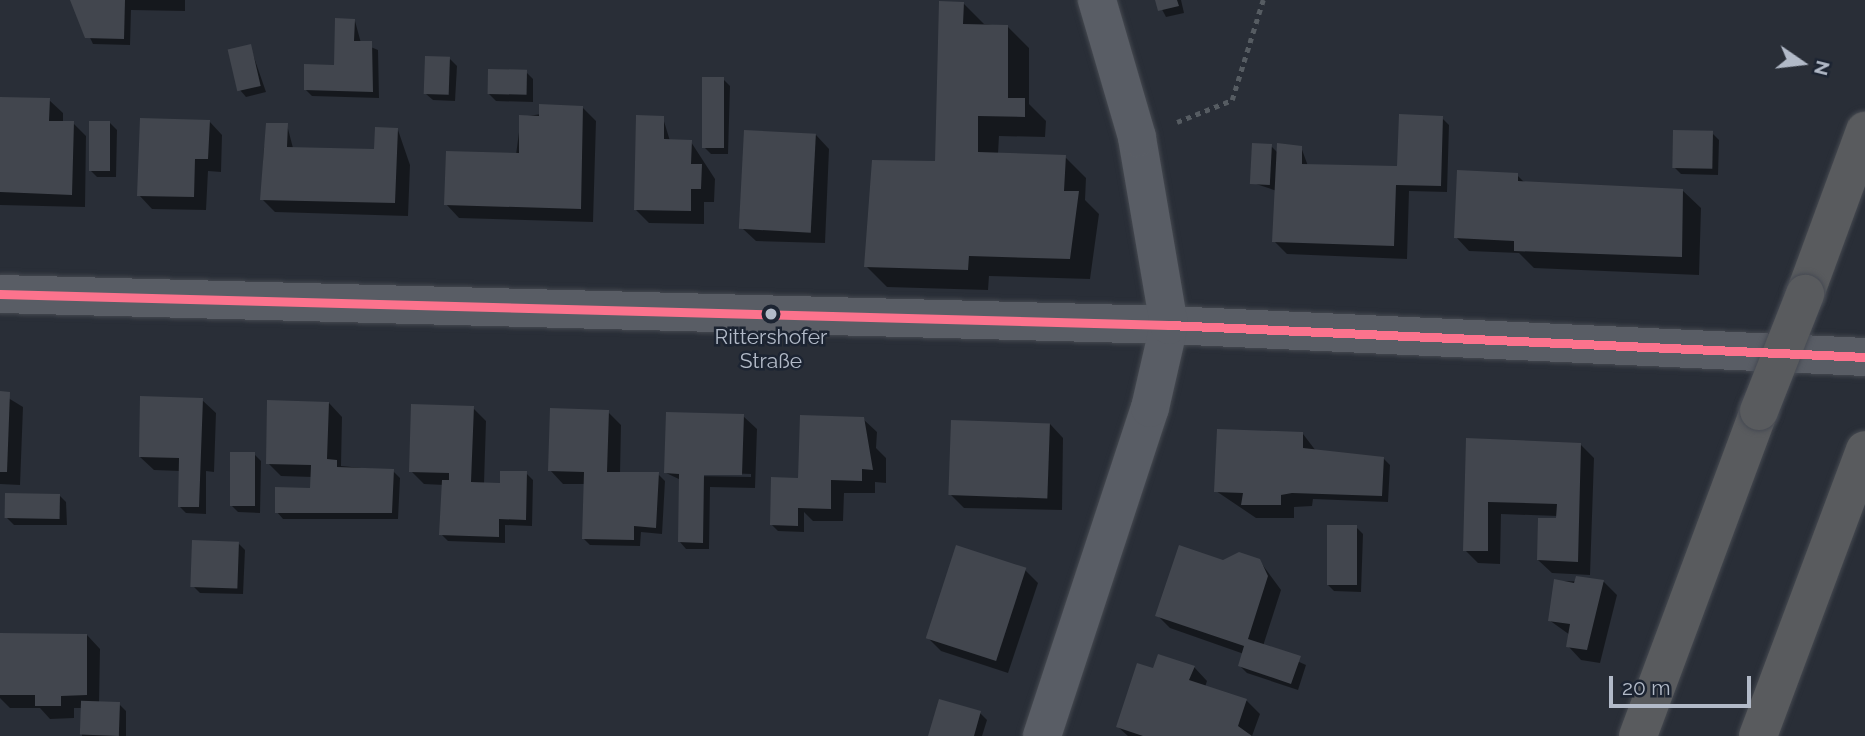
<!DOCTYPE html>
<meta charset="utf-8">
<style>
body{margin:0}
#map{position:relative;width:1865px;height:736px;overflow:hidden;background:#292e37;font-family:Raleway,sans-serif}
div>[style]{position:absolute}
.shadow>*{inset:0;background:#0007}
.building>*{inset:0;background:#42464e;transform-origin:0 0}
.path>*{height:4.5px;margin-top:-2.25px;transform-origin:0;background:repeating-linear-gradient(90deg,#565c62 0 5px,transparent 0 10px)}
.roads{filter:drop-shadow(0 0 2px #454950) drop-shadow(0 0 2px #454950)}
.street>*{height:38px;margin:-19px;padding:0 19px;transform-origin:19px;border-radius:19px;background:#595d65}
.highway>*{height:38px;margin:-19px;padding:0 19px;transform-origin:19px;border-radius:19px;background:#595b5e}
.bridges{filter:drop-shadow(0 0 2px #464a53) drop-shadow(0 0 2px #464a53)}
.highway-bridge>*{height:38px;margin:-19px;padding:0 19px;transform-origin:19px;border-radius:19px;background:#595b5e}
.bus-1>*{height:9px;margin:-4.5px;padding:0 4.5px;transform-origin:4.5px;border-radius:4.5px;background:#fc738d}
.dots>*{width:19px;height:19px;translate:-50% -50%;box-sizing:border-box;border:4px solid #1c2432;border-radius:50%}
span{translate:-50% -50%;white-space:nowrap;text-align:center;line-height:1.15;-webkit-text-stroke:5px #1c2432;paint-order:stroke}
.bus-label{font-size:21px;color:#b2bac8}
.north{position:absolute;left:1767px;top:28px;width:70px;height:70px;-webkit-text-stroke:5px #1c2432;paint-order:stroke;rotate:104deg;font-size:19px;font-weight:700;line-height:28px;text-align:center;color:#b2bac8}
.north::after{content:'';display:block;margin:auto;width:24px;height:32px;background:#b2bac8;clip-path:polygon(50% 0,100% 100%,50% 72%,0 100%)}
.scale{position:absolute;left:1609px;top:676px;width:142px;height:32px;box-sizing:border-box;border:4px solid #b2bac8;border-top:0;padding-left:9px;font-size:21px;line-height:24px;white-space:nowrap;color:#b2bac8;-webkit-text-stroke:5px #1c2432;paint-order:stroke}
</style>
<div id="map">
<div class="shadow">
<div style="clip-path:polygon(72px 0,185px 0,185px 11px,131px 10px,130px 45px,93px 44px)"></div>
<div style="clip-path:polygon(1157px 0,1181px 0,1184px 13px,1166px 17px)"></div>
<div style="clip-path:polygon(963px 3px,984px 24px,1008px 27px,1029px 48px,1029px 104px,1046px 121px,1045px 137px,999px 136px,998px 154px,1065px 157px,1086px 178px,1085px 200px,1099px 214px,1090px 279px,989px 276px,988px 290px,887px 287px,866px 266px,936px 162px)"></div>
<div style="clip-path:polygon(355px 21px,361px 43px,378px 50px,379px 98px,312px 96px,305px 89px,335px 66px)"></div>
<div style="clip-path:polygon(250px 46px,266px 92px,246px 97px,240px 90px)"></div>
<div style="clip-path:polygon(450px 59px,457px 66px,455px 101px,433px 100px,426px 94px)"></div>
<div style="clip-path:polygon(526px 72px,533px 79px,533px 102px,496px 101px,489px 94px)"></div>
<div style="clip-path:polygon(723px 79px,730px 86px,728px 154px,711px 154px,704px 147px)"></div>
<div style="clip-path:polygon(0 99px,49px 100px,63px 113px,63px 123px,73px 123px,86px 136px,85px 207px,0 205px)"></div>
<div style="clip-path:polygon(583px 108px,596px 121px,593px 222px,459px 218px,446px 204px,516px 155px,521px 117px)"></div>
<div style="clip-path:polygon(663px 118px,670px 141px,691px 142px,715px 179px,714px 202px,704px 202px,704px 224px,649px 223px,636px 210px)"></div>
<div style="clip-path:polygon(1442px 118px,1449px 125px,1447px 192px,1409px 191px,1407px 259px,1287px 254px,1274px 241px,1277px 191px,1253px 183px,1271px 146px,1279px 154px,1301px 147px,1308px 166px,1398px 171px)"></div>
<div style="clip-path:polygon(209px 121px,222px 135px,221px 172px,208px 171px,206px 210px,152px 209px,139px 195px)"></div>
<div style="clip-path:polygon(110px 123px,117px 130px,116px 177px,97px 177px,90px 170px)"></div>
<div style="clip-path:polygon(287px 125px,293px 148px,376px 151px,398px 130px,410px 165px,408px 216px,275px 212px,262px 199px,264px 147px)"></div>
<div style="clip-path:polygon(1712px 133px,1719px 140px,1718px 175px,1681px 174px,1674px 167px)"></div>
<div style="clip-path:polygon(816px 135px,829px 149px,825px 243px,756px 241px,742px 228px)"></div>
<div style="clip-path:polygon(1517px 175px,1526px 184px,1682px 190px,1701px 208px,1699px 275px,1534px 268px,1519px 253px,1469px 251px,1456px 237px)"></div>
<div style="clip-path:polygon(0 393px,23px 407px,20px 485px,0 484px)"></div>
<div style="clip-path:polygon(202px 400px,216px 413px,214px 472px,206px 471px,206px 514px,186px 513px,179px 506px,180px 471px,154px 470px,140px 457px)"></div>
<div style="clip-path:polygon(329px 403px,342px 417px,341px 466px,393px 471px,400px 478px,398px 519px,283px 519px,277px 512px,312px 490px,312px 477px,281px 476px,268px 463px)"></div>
<div style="clip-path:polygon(473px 408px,486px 421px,484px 484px,502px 485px,526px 473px,533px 480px,532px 526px,505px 525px,505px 543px,448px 541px,441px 534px,444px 485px,424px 484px,411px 471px)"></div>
<div style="clip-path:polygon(608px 412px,621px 425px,620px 474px,658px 474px,665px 481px,662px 534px,641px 532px,640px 546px,590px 545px,583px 538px,585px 484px,563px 484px,550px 470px)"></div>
<div style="clip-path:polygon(evenodd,743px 416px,757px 429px,755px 488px,710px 487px,709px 549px,686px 549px,680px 542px,681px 480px,666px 473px,743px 416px,693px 472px,751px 474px,751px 477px,693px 476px,693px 472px)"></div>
<div style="clip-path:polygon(863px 419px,877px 432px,876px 448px,886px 458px,886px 483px,875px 482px,875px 493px,844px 493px,843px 521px,813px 521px,804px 512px,804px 532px,778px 531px,771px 524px,798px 480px)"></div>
<div style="clip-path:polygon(1050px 424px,1063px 438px,1062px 510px,964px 508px,950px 494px)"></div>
<div style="clip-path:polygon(1303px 434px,1316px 451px,1383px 458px,1390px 465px,1388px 502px,1313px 499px,1312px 506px,1294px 507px,1294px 518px,1256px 518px,1216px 491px)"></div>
<div style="clip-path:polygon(1468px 440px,1581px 445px,1594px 458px,1590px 575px,1552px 573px,1538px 560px,1558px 516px,1501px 514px,1500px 564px,1478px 563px,1465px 550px)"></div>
<div style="clip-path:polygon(254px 454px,261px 461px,260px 513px,238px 512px,231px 505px)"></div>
<div style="clip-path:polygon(59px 495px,66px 502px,67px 525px,14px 525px,7px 518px)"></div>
<div style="clip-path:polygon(1356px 527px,1363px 534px,1361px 592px,1334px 591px,1327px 584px)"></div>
<div style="clip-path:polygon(238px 543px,245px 550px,243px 594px,200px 593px,193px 586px)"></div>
<div style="clip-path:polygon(1259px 560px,1281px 590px,1263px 646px,1306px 665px,1298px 690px,1247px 673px,1240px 666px,1244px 654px,1170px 628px,1157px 615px)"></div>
<div style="clip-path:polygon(1025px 570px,1038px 583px,1008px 673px,941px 651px,928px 638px)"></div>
<div style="clip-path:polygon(1555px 581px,1604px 582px,1617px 595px,1600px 663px,1581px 660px,1568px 646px,1570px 635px,1549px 620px)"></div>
<div style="clip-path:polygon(0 635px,87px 635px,100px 649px,99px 704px,119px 704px,126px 711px,126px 736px,82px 736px,82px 708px,74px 708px,74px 718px,50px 719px,40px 708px,10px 708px,0 698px)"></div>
<div style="clip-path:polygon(1194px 667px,1207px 681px,1205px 687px,1247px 701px,1260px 714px,1252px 736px,1128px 736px,1118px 727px,1154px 670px)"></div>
<div style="clip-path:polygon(980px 713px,987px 720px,982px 736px,930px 736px)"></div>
</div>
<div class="building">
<div style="clip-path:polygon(70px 0,125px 0,124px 39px,85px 38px)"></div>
<div style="clip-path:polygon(1155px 0,1177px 0,1179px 6px,1158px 11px)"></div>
<div style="clip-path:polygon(939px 1px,964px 2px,963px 24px,1008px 25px,1008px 98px,1025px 98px,1025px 117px,978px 116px,978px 152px,1066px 155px,1064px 191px,1079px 191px,1070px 259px,969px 256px,968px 270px,864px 267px,872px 160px,935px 161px)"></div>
<div style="clip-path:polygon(335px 18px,355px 19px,354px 41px,372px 41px,373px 92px,304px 90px,304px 64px,334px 65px)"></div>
<div style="left:251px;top:44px;width:43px;height:24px;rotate:77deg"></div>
<div style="left:425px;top:56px;width:25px;height:38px;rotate:2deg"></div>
<div style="left:488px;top:69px;width:39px;height:25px;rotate:1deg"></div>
<div style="left:702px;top:77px;width:22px;height:71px"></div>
<div style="clip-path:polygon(0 97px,50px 98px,49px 121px,74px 121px,72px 195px,0 192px)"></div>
<div style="clip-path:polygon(539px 104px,583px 106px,581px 209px,444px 205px,446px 151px,519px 153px,519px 115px,539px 116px)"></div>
<div style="clip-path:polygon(1399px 114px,1443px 116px,1441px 186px,1396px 185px,1394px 246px,1272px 242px,1277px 143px,1302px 146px,1302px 164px,1397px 166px)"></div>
<div style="clip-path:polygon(636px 115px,664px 116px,664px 139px,692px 140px,691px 164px,702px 164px,701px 189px,691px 189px,691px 211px,634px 210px)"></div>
<div style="clip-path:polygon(140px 118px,210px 120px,208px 159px,195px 159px,194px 197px,137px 196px)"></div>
<div style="left:89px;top:121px;width:21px;height:50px"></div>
<div style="clip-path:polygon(266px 123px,288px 123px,287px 147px,374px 149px,375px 127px,398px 128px,395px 203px,260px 200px)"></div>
<div style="left:744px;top:130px;width:72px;height:99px;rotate:3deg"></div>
<div style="left:1673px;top:130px;width:40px;height:38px;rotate:1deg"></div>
<div style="left:1252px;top:143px;width:20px;height:41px;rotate:3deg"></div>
<div style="clip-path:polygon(1457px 170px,1518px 173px,1518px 181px,1683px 189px,1682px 257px,1514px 251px,1514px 241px,1454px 238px)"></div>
<div style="clip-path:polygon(0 391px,10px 392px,7px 472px,0 472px)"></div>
<div style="clip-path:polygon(140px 396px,203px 398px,199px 507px,178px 507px,179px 458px,139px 457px)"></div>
<div style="clip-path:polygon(267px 400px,329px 402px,327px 459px,337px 460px,337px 467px,394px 469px,392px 513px,275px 513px,275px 487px,310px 488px,311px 465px,266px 464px)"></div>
<div style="clip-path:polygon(411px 404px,474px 406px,471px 482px,500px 483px,500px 471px,527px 471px,526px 520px,499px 519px,499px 537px,439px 535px,442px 480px,449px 480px,449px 473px,409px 472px)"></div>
<div style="clip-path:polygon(550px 408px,609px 410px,607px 472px,659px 472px,656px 528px,634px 526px,634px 540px,582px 539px,584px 472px,548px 471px)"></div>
<div style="clip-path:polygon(666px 412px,744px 414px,742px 475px,704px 475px,703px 543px,678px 542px,679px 474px,664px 473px)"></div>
<div style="clip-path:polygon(800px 415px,864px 417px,873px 470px,862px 469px,862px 481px,831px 480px,831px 509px,798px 508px,798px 526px,770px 525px,771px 477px,798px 478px)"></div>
<div style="left:951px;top:420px;width:99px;height:75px;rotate:2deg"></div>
<div style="clip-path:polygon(1217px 429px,1303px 432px,1303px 448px,1384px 457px,1382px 496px,1292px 493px,1281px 495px,1281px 505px,1241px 505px,1243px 493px,1214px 492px)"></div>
<div style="clip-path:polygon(1466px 438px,1581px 443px,1578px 562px,1537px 560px,1538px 518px,1556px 518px,1557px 504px,1488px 502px,1488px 551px,1463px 551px)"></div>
<div style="left:230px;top:452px;width:25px;height:54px"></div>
<div style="left:5px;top:493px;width:55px;height:25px;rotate:1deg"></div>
<div style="left:1327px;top:525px;width:30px;height:60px"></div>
<div style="left:192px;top:540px;width:47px;height:47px;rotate:2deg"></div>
<div style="left:956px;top:545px;width:74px;height:98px;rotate:18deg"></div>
<div style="clip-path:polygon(1179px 545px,1223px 560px,1239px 552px,1260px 559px,1268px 576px,1248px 639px,1301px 656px,1291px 684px,1238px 666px,1244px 646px,1155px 616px)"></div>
<div style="clip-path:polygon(1576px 576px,1604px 580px,1587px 650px,1566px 647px,1570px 624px,1548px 621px,1554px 579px,1574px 583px)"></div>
<div style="clip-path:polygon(0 633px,87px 634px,87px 695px,61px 696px,61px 706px,35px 706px,35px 695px,0 695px)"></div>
<div style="clip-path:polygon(1158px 654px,1195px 666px,1189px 680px,1247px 699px,1238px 726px,1252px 736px,1143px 736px,1116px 727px,1137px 663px,1153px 668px)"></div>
<div style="clip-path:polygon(939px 699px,981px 711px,974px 736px,928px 736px)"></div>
<div style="left:120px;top:702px;width:34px;height:39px;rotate:92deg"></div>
</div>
<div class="path">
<div style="left:1177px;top:122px;width:59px;rotate:-21.8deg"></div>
<div style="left:1232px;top:100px;width:105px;rotate:-72.8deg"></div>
</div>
<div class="roads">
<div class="street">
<div style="left:0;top:294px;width:1169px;rotate:1.52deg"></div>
<div style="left:1169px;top:325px;width:697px;rotate:2.63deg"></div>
<div style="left:1042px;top:736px;width:345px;rotate:-71.8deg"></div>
<div style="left:1150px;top:408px;width:85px;rotate:-77.1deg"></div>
<div style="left:1169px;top:325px;width:191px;rotate:-99.7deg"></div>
<div style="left:1137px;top:137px;width:143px;rotate:-106.3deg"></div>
</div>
<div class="highway">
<div style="left:1805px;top:294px;width:174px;rotate:-69.8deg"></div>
<div style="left:1638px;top:736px;width:347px;rotate:-69.6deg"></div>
<div style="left:1758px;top:736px;width:305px;rotate:-69.5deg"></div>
</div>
</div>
<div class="bridges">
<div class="highway-bridge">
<div style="left:1759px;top:411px;width:126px;rotate:-68.5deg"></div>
</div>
</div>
<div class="bus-1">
<div style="left:0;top:294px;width:1169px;rotate:1.52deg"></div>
<div style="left:1169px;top:325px;width:697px;rotate:2.63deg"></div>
</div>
<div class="dots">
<div style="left:771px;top:314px;background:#b2bac8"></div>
</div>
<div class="bus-label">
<span style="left:771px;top:349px">Rittershofer<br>Straße</span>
</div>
<div class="north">N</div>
<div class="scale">20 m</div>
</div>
